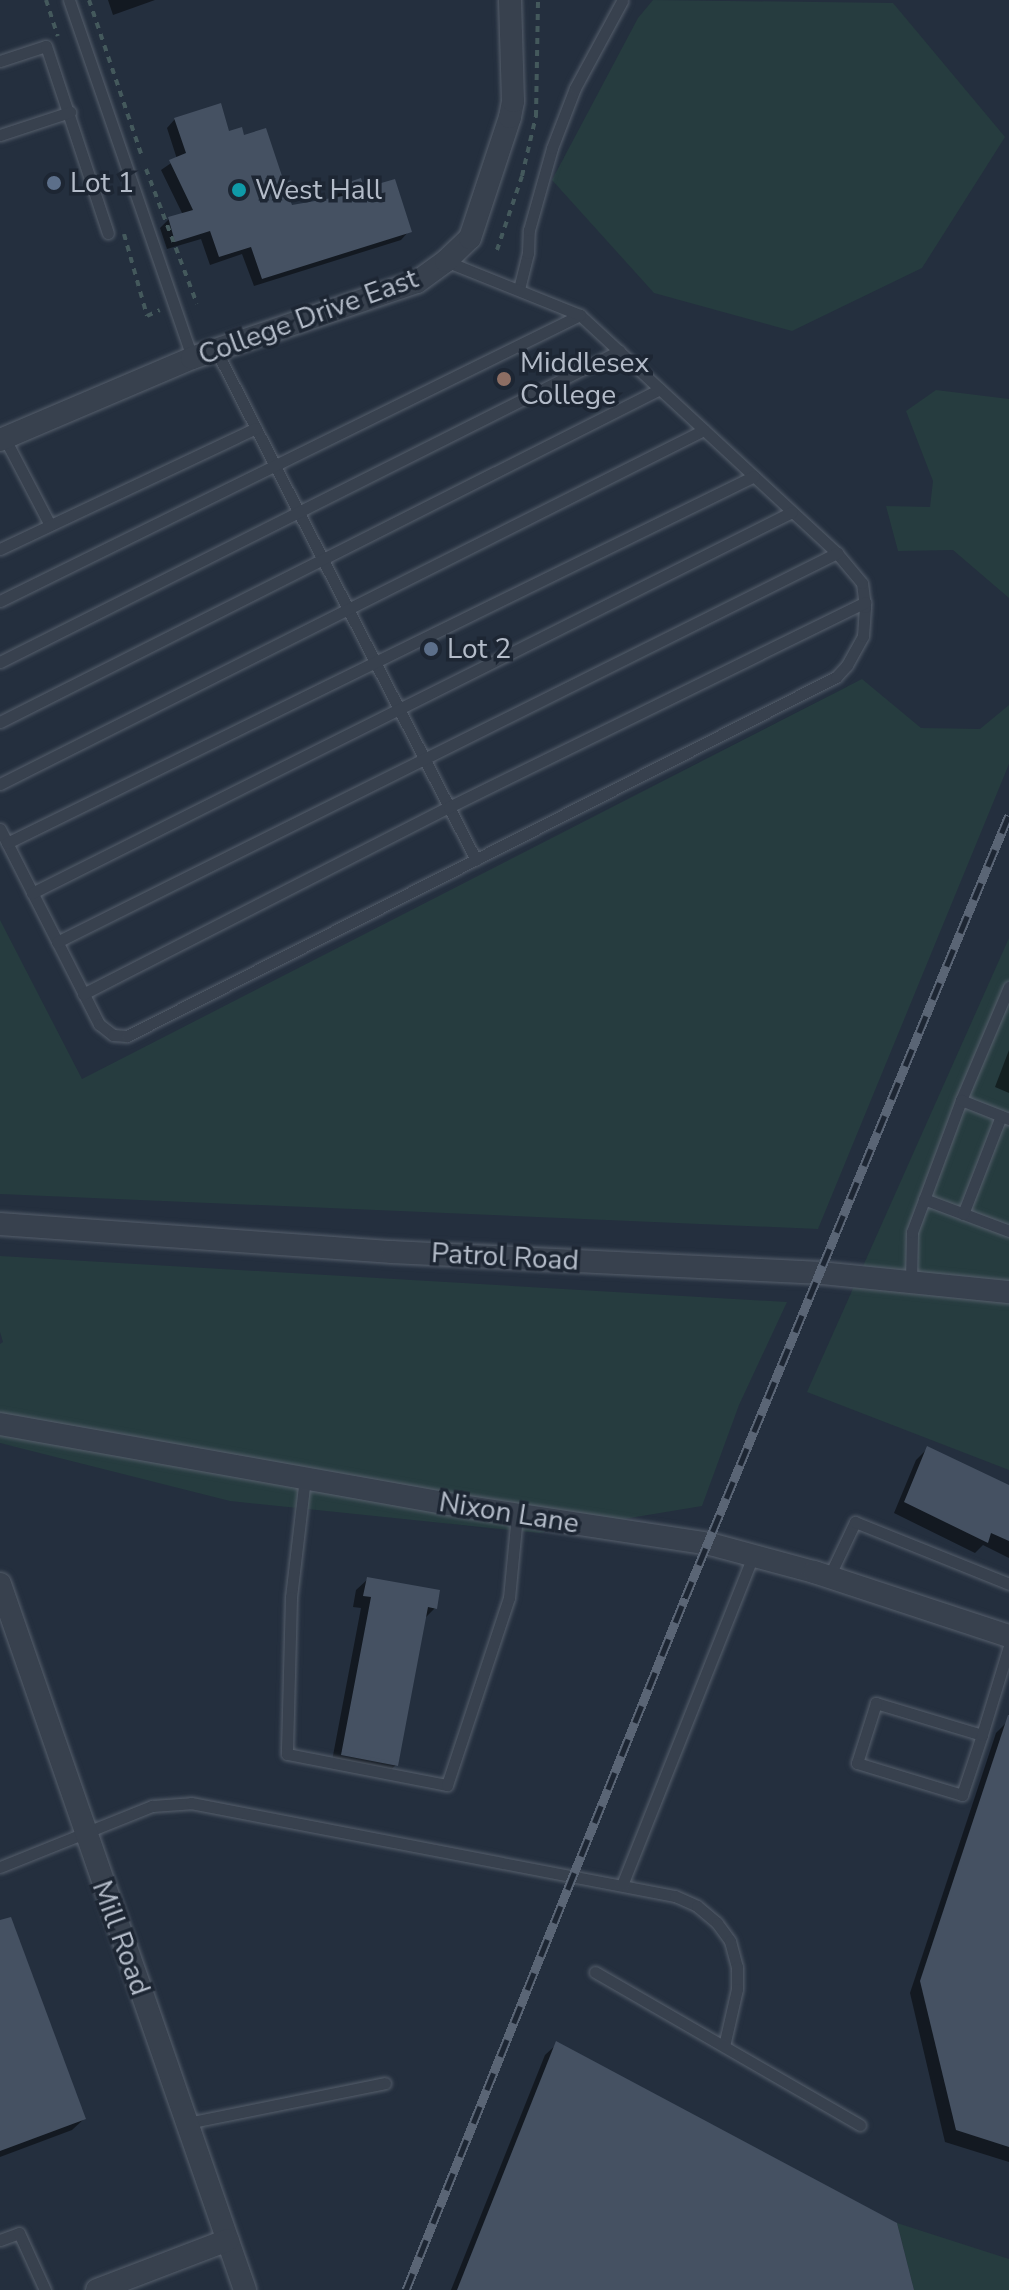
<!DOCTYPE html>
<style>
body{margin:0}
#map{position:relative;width:1009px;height:2290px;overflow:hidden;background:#242f3e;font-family:"Nunito Sans",sans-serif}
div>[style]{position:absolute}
.green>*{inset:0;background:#263c3f}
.shadow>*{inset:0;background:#0007}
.building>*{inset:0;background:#455162}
.path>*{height:4px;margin-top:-2px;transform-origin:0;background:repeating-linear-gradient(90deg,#44595c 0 6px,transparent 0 12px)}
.roads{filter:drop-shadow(0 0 2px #565f6c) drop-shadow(0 0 2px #565f6c)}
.lane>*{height:11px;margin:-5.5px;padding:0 5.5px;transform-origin:5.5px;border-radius:5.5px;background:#38414e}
.street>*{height:22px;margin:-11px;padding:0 11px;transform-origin:11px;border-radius:11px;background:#38414e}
.rail>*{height:9px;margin-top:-4.5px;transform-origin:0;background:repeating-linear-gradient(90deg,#1d2633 0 18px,#5a6575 0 36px);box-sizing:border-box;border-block:2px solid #5a6575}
.dots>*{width:22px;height:22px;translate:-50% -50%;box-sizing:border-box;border:4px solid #1d2633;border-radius:50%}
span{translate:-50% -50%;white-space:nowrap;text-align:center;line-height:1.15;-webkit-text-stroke:7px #1d2633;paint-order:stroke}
.poi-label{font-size:28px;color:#b4bcc9}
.left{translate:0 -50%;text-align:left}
.street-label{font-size:28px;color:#b4bcc9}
</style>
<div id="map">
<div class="green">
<div style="clip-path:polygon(653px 0,893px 3px,1005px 137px,922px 268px,792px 331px,654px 293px,552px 180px,638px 18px)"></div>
<div style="clip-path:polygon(936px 390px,1009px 399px,1009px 598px,953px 550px,898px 551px,886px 506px,930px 507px,933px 481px,906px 411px)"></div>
<div style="clip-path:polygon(862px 679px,921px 728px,980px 729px,1009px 705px,1009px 764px,818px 1229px,0 1194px,0 920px,82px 1079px)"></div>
<div style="clip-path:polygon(1009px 938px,1009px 1470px,807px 1392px)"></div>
<div style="clip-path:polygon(0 1256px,787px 1302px,739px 1405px,702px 1506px,539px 1533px,230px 1501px,0 1443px,0 1344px,3px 1342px,0 1332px)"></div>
<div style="clip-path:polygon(897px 2223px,1009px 2259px,1009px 2290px,914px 2290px)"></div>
</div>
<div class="shadow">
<div style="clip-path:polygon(108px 0,155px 0,113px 15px)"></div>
<div style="clip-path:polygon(175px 119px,243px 137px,292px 191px,287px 197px,291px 208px,334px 200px,332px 195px,341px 187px,363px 190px,409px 231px,401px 240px,254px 286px,242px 254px,210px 265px,201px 239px,167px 249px,160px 228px,169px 219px,183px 215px,161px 170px,177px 159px,167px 128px)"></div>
<div style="clip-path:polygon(1009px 1050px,1009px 1093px,995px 1087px)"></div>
<div style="clip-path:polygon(927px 1449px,1009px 1487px,1009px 1558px,983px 1545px,975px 1553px,894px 1513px,916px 1460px)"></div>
<div style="clip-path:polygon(368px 1579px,435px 1608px,423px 1620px,396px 1765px,384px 1776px,331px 1766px,361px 1608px,353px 1607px,356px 1590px)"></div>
<div style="clip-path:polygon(1008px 1721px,1009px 1721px,1009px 2162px,945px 2142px,910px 1993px,996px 1733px)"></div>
<div style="clip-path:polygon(0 1923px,84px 2119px,72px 2130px,0 2157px)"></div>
<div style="clip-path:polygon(557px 2044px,912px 2290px,451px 2290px,545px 2055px)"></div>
</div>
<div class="building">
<div style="clip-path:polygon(221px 103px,229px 131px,242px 127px,244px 135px,266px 128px,284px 182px,291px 180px,295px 192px,288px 194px,292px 205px,343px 196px,340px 185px,361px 178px,364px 188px,395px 179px,412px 232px,262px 279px,251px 247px,219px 257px,210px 231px,175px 242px,168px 217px,193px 210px,169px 160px,186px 153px,174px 118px)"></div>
<div style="clip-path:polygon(927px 1446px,1009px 1485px,1009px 1541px,991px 1533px,988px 1543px,904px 1502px)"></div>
<div style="clip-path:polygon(367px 1577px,440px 1590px,437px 1609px,428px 1607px,398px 1766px,341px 1755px,371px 1597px,363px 1596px)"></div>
<div style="clip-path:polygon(1008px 1715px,1009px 1715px,1009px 2147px,956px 2130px,920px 1981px)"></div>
<div style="clip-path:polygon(11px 1917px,86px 2119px,0 2151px,0 1920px)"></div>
<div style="clip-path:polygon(556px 2041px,897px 2223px,914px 2290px,457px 2290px)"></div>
</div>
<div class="path">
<div style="left:46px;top:0;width:38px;rotate:72deg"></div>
<div style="left:89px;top:0;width:166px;rotate:71.3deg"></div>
<div style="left:146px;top:169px;width:144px;rotate:69.3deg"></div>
<div style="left:124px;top:234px;width:85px;rotate:74.3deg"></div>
<div style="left:147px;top:316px;width:14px;rotate:-25deg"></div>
<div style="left:497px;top:250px;width:78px;rotate:-71.3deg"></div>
<div style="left:522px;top:176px;width:62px;rotate:-76.9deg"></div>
<div style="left:536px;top:116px;width:116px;rotate:-89deg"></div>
</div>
<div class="roads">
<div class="lane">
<div style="left:69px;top:0;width:379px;rotate:71deg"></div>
<div style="left:0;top:61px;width:48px;rotate:-18.1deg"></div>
<div style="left:46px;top:46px;width:197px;rotate:71.7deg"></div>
<div style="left:0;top:135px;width:74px;rotate:-18.2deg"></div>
<div style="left:519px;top:289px;width:37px;rotate:-76deg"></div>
<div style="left:528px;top:253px;width:23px;rotate:-88deg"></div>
<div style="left:529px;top:230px;width:85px;rotate:-74.3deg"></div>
<div style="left:552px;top:148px;width:64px;rotate:-69deg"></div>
<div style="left:575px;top:88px;width:99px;rotate:-61.6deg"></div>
<div style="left:216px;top:350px;width:572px;rotate:62.99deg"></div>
<div style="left:4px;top:437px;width:99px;rotate:62.4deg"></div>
<div style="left:0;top:549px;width:283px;rotate:-25.3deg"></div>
<div style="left:0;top:601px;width:647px;rotate:-26.25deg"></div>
<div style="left:0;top:662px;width:693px;rotate:-26.68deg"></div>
<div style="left:0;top:722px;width:739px;rotate:-26.77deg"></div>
<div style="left:0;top:784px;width:788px;rotate:-26.7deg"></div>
<div style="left:0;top:829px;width:219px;rotate:63.1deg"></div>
<div style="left:99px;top:1024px;width:18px;rotate:38deg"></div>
<div style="left:113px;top:1035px;width:14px;rotate:4deg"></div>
<div style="left:127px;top:1036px;width:795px;rotate:-26.86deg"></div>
<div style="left:836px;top:677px;width:16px;rotate:-47deg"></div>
<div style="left:847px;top:665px;width:33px;rotate:-61deg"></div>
<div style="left:863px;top:636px;width:29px;rotate:-86deg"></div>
<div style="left:865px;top:607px;width:24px;rotate:-97deg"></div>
<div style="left:862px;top:583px;width:39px;rotate:-130deg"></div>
<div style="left:837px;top:553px;width:350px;rotate:-137.2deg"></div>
<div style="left:580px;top:315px;width:144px;rotate:-158.1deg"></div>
<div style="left:7px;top:843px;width:832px;rotate:-26.16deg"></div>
<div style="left:32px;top:893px;width:850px;rotate:-26.63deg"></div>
<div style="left:57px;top:942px;width:872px;rotate:-26.51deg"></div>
<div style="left:83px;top:994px;width:411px;rotate:-27.1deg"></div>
<div style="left:449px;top:807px;width:464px;rotate:-26.2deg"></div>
<div style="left:961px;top:1100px;width:123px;rotate:-67deg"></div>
<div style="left:924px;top:1199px;width:91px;rotate:20.6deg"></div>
<div style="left:963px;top:1214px;width:105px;rotate:-68.8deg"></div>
<div style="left:911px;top:1281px;width:49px;rotate:-88.8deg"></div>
<div style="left:912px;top:1232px;width:141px;rotate:-69.6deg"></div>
<div style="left:961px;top:1100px;width:52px;rotate:21.6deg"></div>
<div style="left:305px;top:1478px;width:120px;rotate:96.7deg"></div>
<div style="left:291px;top:1597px;width:157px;rotate:91.5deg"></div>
<div style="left:287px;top:1754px;width:163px;rotate:11deg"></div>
<div style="left:447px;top:1785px;width:197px;rotate:-71.7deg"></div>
<div style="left:509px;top:1598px;width:83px;rotate:-84.5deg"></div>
<div style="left:829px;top:1577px;width:61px;rotate:-64.7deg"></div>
<div style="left:855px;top:1522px;width:166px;rotate:21.9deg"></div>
<div style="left:982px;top:1735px;width:111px;rotate:-163.2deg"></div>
<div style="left:876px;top:1703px;width:63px;rotate:107.6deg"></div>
<div style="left:857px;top:1763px;width:110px;rotate:16.9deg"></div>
<div style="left:962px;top:1795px;width:63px;rotate:-71.6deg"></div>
<div style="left:982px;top:1735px;width:93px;rotate:-73.1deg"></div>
<div style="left:0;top:1867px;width:164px;rotate:-21.9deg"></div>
<div style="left:152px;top:1806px;width:39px;rotate:-4deg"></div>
<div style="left:191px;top:1803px;width:493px;rotate:10.9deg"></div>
<div style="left:675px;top:1896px;width:24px;rotate:24deg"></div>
<div style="left:697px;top:1906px;width:26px;rotate:40deg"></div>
<div style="left:717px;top:1923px;width:22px;rotate:54deg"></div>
<div style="left:730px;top:1941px;width:27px;rotate:75deg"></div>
<div style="left:737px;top:1967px;width:22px;rotate:90deg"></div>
<div style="left:737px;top:1989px;width:58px;rotate:102.8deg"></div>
<div style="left:622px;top:1885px;width:354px;rotate:-68.3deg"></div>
<div style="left:595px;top:1972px;width:306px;rotate:30deg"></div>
<div style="left:187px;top:2123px;width:202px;rotate:-11.4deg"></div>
<div style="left:0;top:2240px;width:20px;rotate:-20deg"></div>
<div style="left:19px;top:2233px;width:63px;rotate:65.5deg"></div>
</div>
<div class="street">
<div style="left:0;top:440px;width:209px;rotate:-23.1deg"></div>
<div style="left:192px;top:358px;width:237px;rotate:-18.7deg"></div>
<div style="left:417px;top:282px;width:36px;rotate:-36deg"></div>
<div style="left:446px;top:261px;width:33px;rotate:-44deg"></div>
<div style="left:470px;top:238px;width:127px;rotate:-71.7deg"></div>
<div style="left:510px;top:117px;width:16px;rotate:-79deg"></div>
<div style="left:513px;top:101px;width:101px;rotate:-91.7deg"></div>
<div style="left:0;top:1224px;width:393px;rotate:4.1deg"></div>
<div style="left:392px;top:1252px;width:430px;rotate:2.8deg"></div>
<div style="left:821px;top:1273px;width:189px;rotate:5.8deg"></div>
<div style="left:0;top:1424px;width:449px;rotate:10.1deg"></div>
<div style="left:442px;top:1503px;width:271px;rotate:8.7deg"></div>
<div style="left:710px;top:1544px;width:108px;rotate:15.1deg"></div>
<div style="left:814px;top:1572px;width:205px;rotate:18.2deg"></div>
<div style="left:0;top:1584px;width:747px;rotate:70.86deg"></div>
<div style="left:97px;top:2290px;width:140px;rotate:-20.9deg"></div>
</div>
</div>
<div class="rail">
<div style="left:406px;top:2290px;width:746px;rotate:-68.04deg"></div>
<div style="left:685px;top:1598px;width:847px;rotate:-67.52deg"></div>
</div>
<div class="dots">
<div style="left:54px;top:183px;background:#5c6f8a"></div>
<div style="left:239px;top:190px;background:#0f9aa8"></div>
<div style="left:504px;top:379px;background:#8d6e63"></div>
<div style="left:431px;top:649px;background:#5c6f8a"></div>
</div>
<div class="poi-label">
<span class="left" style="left:70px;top:183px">Lot 1</span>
<span class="left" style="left:255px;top:190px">West Hall</span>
<span class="left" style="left:520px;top:379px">Middlesex<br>College</span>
<span class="left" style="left:447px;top:649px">Lot 2</span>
</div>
<div class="street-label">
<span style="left:308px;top:317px;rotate:-20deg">College Drive East</span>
<span style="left:505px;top:1257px;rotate:3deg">Patrol Road</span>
<span style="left:509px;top:1513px;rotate:9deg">Nixon Lane</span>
<span style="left:121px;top:1938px;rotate:70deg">Mill Road</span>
</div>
</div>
